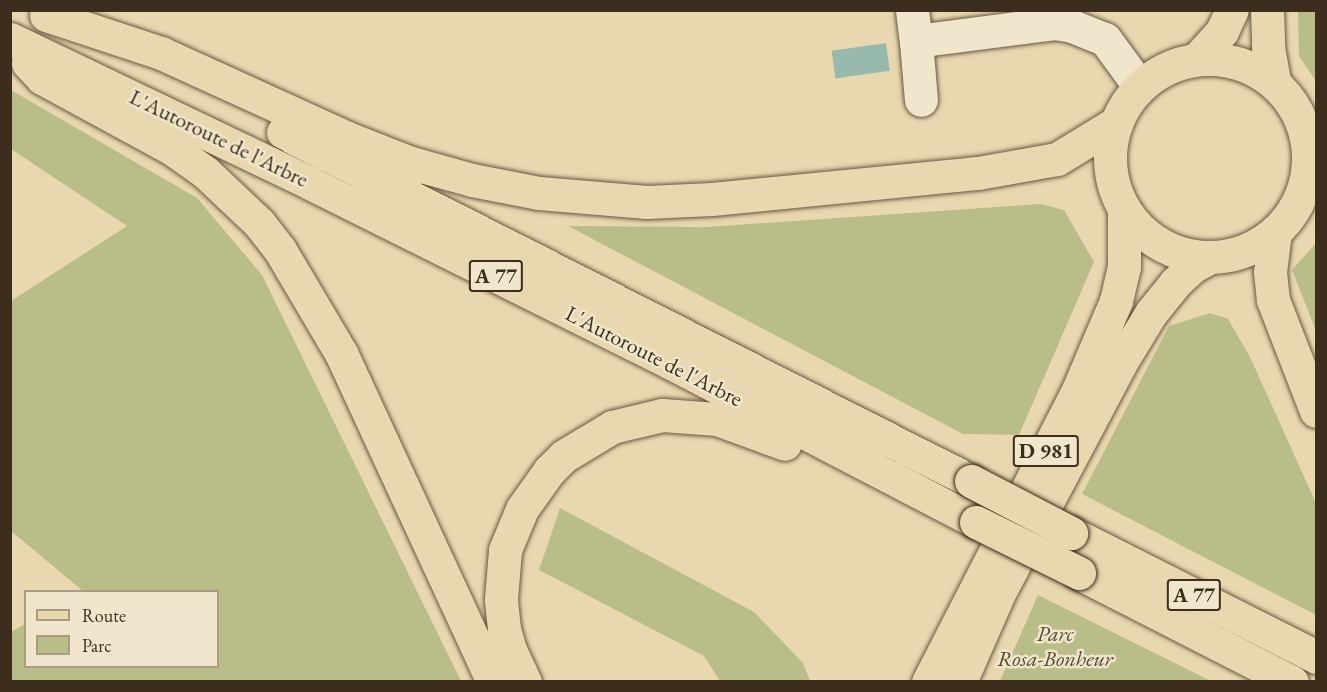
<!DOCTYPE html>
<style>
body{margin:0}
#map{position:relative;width:1327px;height:692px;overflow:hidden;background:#e9d8af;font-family:"EB Garamond",serif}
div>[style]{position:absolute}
.green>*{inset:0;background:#b9be88}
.water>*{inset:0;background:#97baac;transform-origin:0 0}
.roads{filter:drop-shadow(0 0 2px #685842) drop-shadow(0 0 2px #685842)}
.minor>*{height:33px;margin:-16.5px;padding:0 16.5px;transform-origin:16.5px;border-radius:16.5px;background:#f1e6cb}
.major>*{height:33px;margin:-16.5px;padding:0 16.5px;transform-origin:16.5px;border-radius:16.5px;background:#e9d8af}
.major>.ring{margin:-16.5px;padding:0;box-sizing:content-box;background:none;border:33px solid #e9d8af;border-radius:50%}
.highway>*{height:33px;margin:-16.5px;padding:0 16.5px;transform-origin:16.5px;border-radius:16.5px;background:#e9d8af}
.bridges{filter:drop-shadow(0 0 2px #3d2d1d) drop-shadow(0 0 2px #3d2d1d)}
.highway-bridge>*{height:33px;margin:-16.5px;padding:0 16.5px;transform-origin:16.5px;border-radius:16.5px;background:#e9d8af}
span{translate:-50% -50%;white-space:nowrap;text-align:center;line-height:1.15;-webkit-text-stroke:5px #f1e6cb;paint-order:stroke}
.shield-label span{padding:2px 4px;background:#f1e6cb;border:2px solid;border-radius:4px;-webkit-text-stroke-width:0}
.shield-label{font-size:21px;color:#3d2d1d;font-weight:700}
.street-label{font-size:22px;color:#3d2d1d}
.park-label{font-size:22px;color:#564a32;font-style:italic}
.frame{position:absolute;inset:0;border:12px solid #3d2d1d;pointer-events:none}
.legend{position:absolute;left:24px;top:590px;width:195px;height:78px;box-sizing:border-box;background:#f1e6cb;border:2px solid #a99c85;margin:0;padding:8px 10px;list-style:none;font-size:18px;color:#3d2d1d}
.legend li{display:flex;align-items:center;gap:12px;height:30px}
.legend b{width:30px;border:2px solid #a99c85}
</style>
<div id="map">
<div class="green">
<div style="clip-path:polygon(1298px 11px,1316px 11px,1316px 81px,1299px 56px)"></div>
<div style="clip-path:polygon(11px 90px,197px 198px,262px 275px,461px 681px,11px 681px,11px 632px,25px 624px,26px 666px,218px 666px,218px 592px,83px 591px,11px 531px,11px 301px,127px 226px,11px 149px)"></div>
<div style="clip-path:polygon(1040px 204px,1064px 210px,1094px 262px,1019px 435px,963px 434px,568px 226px,706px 227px)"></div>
<div style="clip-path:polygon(1316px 243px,1316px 331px,1292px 270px)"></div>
<div style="clip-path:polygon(1210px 313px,1228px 319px,1250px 357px,1316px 503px,1316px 615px,1082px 494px,1169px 326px)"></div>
<div style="clip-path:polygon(560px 508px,754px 612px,803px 663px,810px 681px,720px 681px,704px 656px,539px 570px)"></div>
<div style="clip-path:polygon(1038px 595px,1211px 681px,1000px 681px)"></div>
</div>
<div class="water">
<div style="left:886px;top:43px;width:28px;height:55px;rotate:82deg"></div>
</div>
<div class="roads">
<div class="minor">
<div style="left:912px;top:10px;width:31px;rotate:83deg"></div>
<div style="left:916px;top:41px;width:139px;rotate:-7.4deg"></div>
<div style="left:1054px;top:23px;width:18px;rotate:9deg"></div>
<div style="left:1072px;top:26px;width:35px;rotate:22deg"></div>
<div style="left:1105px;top:39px;width:59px;rotate:53.9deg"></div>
<div style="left:916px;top:41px;width:59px;rotate:85.2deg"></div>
<div style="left:1308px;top:166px;width:8px;rotate:-7deg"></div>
</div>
<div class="major">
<div style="left:1267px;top:10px;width:37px;rotate:88deg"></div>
<div style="left:1268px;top:47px;width:36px;rotate:80deg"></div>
<div style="left:1197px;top:59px;width:38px;rotate:-48deg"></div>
<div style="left:1222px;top:31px;width:23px;rotate:-65deg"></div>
<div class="ring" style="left:1110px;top:59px;width:165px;height:165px"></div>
<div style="left:928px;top:682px;width:328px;rotate:-62.8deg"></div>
<div style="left:1078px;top:390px;width:97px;rotate:-66.9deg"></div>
<div style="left:1116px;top:301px;width:35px;rotate:-77deg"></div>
<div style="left:1124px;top:267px;width:58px;rotate:-90deg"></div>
<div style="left:960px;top:682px;width:97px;rotate:-66.3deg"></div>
<div style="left:999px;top:593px;width:259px;rotate:-62.1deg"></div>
<div style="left:1120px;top:364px;width:60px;rotate:-58.7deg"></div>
<div style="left:1151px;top:313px;width:38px;rotate:-51deg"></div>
<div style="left:1175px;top:283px;width:23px;rotate:-43deg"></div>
<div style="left:1192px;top:267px;width:21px;rotate:-29deg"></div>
</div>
<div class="highway">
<div style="left:46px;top:15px;width:121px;rotate:18.3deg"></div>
<div style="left:161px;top:53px;width:202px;rotate:24.5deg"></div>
<div style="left:345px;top:137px;width:71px;rotate:21.5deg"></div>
<div style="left:411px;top:163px;width:63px;rotate:15.6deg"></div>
<div style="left:472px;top:180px;width:68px;rotate:11deg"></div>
<div style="left:539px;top:193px;width:108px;rotate:4.8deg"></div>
<div style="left:647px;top:202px;width:65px;rotate:-2.6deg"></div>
<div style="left:712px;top:199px;width:267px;rotate:-5.6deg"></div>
<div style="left:978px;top:173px;width:80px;rotate:-10deg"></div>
<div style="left:1057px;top:159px;width:69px;rotate:-31.4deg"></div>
<div style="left:10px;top:39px;width:335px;rotate:25.6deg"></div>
<div style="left:312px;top:184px;width:401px;rotate:26.5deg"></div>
<div style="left:671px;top:363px;width:344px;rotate:27.5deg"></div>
<div style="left:28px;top:63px;width:21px;rotate:47deg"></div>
<div style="left:42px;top:78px;width:147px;rotate:28.5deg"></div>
<div style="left:171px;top:148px;width:42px;rotate:35.2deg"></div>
<div style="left:205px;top:172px;width:74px;rotate:43.4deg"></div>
<div style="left:259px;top:223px;width:34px;rotate:52deg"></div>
<div style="left:280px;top:250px;width:120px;rotate:59.4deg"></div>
<div style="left:341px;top:353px;width:362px;rotate:65.2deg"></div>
<div style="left:283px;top:132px;width:771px;rotate:26.9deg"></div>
<div style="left:1275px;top:232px;width:40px;rotate:97.1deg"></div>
<div style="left:1270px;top:272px;width:28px;rotate:84deg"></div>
<div style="left:1273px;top:300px;width:119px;rotate:68.8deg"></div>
<div style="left:1071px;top:533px;width:275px;rotate:26.8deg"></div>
<div style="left:1079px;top:573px;width:239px;rotate:27.1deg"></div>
<div style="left:525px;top:682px;width:35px;rotate:-115deg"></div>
<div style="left:510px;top:650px;width:22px;rotate:-106deg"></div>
<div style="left:504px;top:629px;width:30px;rotate:-96deg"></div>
<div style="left:501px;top:599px;width:49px;rotate:-85.3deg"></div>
<div style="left:505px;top:550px;width:44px;rotate:-67.5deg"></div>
<div style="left:522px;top:509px;width:47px;rotate:-54.6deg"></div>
<div style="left:549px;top:471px;width:21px;rotate:-45deg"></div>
<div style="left:564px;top:456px;width:56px;rotate:-31.1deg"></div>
<div style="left:612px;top:427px;width:51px;rotate:-13.5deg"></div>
<div style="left:662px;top:415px;width:55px;rotate:4.2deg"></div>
<div style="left:717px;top:419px;width:72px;rotate:20.2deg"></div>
</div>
</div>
<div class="bridges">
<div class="highway-bridge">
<div style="left:971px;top:481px;width:113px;rotate:27.5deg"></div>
<div style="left:976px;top:522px;width:115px;rotate:26.3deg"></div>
</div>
</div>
<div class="shield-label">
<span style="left:496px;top:276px">A 77</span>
<span style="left:1046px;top:451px">D 981</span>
<span style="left:1194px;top:595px">A 77</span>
</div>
<div class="street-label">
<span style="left:219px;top:138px;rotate:26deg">L'Autoroute de l'Arbre</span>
<span style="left:654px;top:356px;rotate:27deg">L'Autoroute de l'Arbre</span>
</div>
<div class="park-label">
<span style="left:1055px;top:646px">Parc<br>Rosa-Bonheur</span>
</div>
<div class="frame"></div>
<ul class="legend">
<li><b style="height:8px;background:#e9d8af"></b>Route</li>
<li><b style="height:16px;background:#b9be88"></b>Parc</li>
</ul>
</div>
